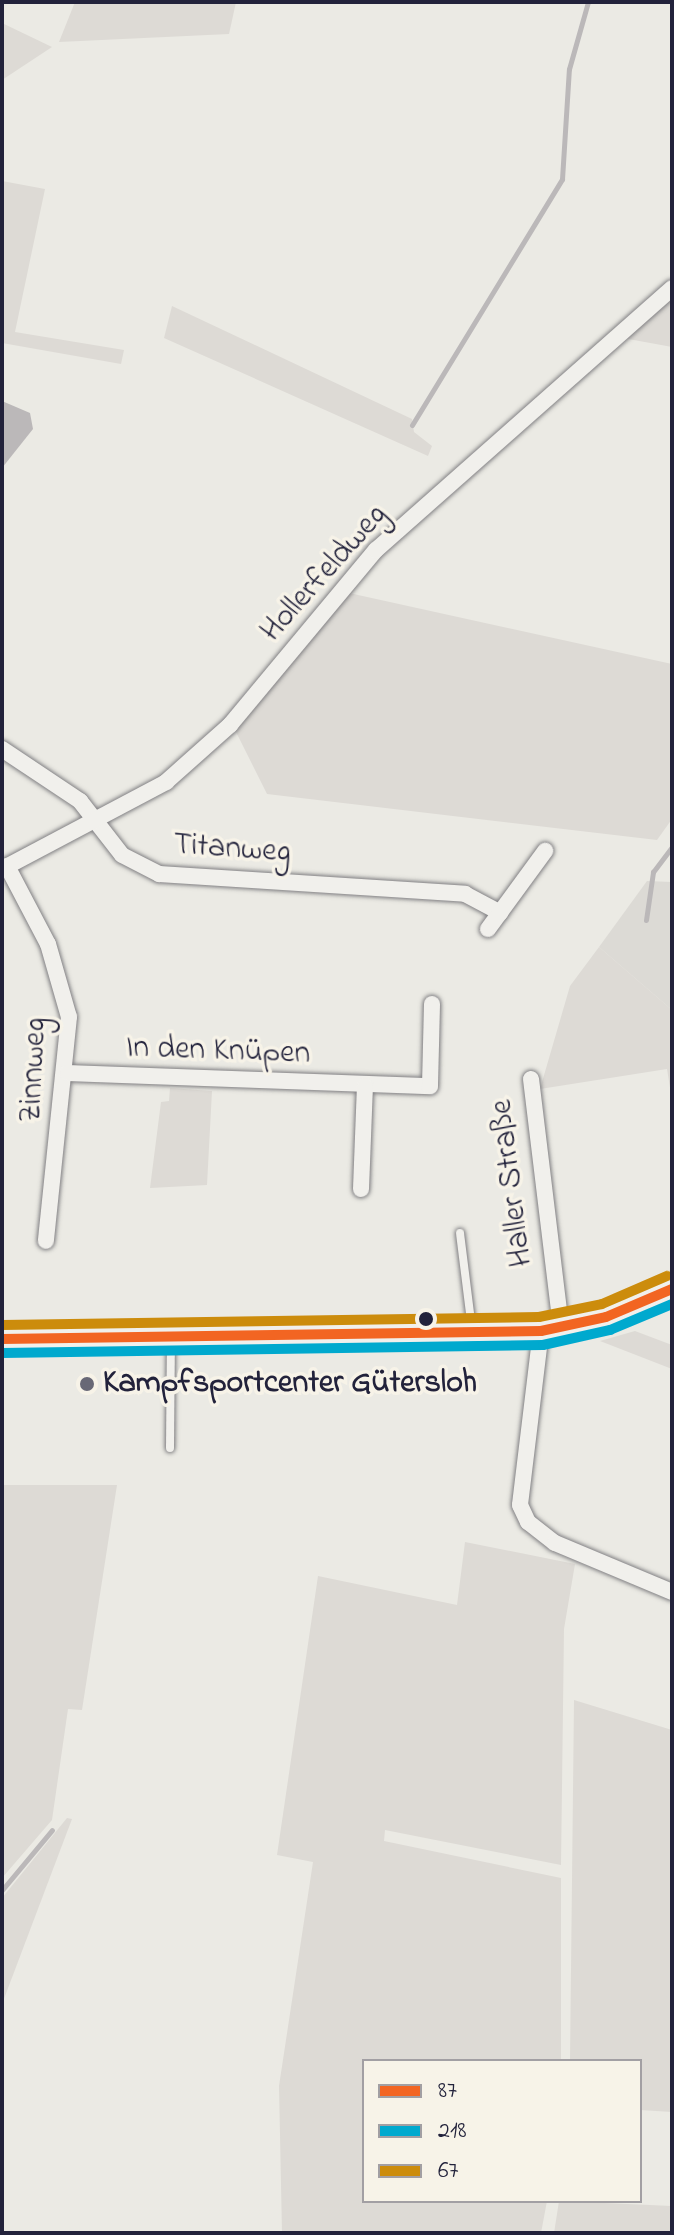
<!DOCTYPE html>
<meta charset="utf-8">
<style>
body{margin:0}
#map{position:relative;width:674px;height:2235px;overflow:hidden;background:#ebeae4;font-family:"Indie Flower",sans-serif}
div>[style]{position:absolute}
.built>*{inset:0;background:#dcdad5}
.green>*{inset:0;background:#dddad5}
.water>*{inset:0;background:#bbb8b9}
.stream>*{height:5px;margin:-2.5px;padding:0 2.5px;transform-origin:2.5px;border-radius:2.5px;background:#bbb8b9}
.roads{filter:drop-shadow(0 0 2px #818083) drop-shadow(0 0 2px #818083)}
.service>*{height:8px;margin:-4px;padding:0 4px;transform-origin:4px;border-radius:4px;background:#f1f0ec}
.minor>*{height:16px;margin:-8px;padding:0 8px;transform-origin:8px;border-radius:8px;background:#f1f0ec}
.tertiary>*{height:20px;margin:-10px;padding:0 10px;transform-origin:10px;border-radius:10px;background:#f1f0ec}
.bus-1>*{height:10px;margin:-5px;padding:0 5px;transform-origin:5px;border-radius:5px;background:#f26522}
.bus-2>*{height:10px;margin:-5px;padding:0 5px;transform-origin:5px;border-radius:5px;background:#00a9ce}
.bus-3>*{height:10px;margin:-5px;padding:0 5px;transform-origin:5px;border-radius:5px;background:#cc8c0c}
.dots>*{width:22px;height:22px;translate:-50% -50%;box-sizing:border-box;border:4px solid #f7f3e8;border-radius:50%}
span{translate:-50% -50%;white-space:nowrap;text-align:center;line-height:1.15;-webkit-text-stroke:7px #f7f3e8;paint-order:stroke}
.street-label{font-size:32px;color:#22223b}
.poi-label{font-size:32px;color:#22223b;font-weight:700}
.left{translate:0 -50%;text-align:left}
.frame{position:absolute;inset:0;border:4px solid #22223b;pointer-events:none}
.legend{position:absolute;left:362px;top:2059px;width:280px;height:144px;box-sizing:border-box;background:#f7f3e8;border:2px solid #a29fa3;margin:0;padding:10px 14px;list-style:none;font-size:24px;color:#22223b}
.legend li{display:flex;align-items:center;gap:16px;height:40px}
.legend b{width:40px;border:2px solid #a29fa3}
</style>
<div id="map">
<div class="built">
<div style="clip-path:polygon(647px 881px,672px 882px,672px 1010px,599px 947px)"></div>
</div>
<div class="green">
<div style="clip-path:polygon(75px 2px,236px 2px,229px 34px,59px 42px)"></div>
<div style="clip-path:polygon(2px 23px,52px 47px,2px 80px)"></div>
<div style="clip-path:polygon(2px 181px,45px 189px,15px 332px,124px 350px,121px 364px,2px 343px)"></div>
<div style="clip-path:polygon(672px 296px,672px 347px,623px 338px)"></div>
<div style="clip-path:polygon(172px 306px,412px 419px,414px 432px,432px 446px,428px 456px,164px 338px)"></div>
<div style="clip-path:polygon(349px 593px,672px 664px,672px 819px,657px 840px,267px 794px,235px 730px)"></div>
<div style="clip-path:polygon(599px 947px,672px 1010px,672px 1100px,667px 1069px,540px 1089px,570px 986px)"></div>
<div style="clip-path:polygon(170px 1088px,212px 1091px,207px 1185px,150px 1188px,161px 1102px,169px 1101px)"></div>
<div style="clip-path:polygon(635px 1331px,672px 1345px,672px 1369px,600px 1341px)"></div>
<div style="clip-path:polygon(2px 1485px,117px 1485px,82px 1710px,68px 1709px,52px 1820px,2px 1878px)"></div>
<div style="clip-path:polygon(465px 1542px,575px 1564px,564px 1629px,561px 1865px,385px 1830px,384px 1841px,561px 1878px,561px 2061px,364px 2061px,364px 2201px,547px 2201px,541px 2233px,282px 2233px,279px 2086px,313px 1862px,277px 1855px,318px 1576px,457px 1605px)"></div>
<div style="clip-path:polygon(574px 1700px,672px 1730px,672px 2112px,640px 2110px,640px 2061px,570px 2061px)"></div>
<div style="clip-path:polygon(67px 1818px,72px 1819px,2px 2004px,2px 1898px)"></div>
<div style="clip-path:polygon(559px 2201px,672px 2206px,672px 2233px,554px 2233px)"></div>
</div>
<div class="water">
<div style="clip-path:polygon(2px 401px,30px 413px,33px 429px,2px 468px)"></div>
</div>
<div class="stream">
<div style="left:412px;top:425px;width:288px;rotate:-58.6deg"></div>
<div style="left:562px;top:179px;width:110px;rotate:-86.4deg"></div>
<div style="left:569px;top:69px;width:70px;rotate:-74.2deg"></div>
<div style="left:646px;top:920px;width:49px;rotate:-81.7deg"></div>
<div style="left:653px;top:872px;width:31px;rotate:-53deg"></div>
<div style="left:2px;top:1890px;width:78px;rotate:-50.2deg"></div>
</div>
<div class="roads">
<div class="service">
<div style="left:460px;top:1233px;width:97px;rotate:82.9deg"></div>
<div style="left:170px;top:1448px;width:111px;rotate:-89.5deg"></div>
</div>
<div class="minor">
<div style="left:2px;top:749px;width:94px;rotate:33.7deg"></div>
<div style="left:80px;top:801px;width:68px;rotate:52.1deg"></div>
<div style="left:122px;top:855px;width:42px;rotate:27.2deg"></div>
<div style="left:159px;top:874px;width:307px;rotate:3.7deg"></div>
<div style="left:465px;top:894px;width:40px;rotate:28deg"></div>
<div style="left:7px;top:866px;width:88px;rotate:62.3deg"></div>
<div style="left:48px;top:944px;width:76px;rotate:74deg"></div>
<div style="left:69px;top:1017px;width:225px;rotate:95.9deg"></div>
<div style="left:2px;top:869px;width:186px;rotate:-27.9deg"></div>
<div style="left:166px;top:782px;width:86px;rotate:-41.7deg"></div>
<div style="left:230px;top:725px;width:228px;rotate:-50.2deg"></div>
<div style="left:376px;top:550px;width:395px;rotate:-41.5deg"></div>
<div style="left:488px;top:929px;width:97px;rotate:-53.8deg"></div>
<div style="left:68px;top:1073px;width:362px;rotate:2.1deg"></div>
<div style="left:430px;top:1086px;width:82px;rotate:-88.6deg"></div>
<div style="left:531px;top:1079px;width:251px;rotate:83.1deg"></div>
<div style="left:361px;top:1189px;width:103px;rotate:-87.8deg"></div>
<div style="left:541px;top:1331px;width:175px;rotate:96.9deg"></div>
<div style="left:520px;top:1505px;width:19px;rotate:65deg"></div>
<div style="left:528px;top:1522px;width:34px;rotate:38deg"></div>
<div style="left:555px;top:1543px;width:127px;rotate:22.7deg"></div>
</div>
<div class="tertiary">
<div style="left:2px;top:1339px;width:539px;rotate:-0.85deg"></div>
<div style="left:541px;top:1331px;width:66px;rotate:-12.2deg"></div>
<div style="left:606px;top:1317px;width:72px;rotate:-23deg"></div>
</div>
</div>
<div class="bus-1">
<div style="left:2px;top:1339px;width:539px;rotate:-0.85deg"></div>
<div style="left:541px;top:1331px;width:66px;rotate:-12.2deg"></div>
<div style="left:606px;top:1317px;width:72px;rotate:-23deg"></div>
</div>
<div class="bus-2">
<div style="left:2px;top:1353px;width:541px;rotate:-0.85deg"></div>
<div style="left:543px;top:1345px;width:69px;rotate:-12.6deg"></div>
<div style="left:610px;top:1330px;width:67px;rotate:-22.8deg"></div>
</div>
<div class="bus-3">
<div style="left:2px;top:1325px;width:537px;rotate:-0.85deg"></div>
<div style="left:539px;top:1317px;width:64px;rotate:-11.7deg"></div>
<div style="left:602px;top:1304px;width:71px;rotate:-23.3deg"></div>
</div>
<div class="dots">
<div style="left:426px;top:1319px;background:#22223b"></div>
<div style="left:87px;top:1384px;background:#686876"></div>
</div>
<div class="street-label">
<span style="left:325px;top:574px;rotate:-48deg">Hollerfeldweg</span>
<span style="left:232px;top:850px;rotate:4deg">Titanweg</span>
<span style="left:218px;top:1052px;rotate:2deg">In den Knüpen</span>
<span style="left:35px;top:1070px;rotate:-87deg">Zinnweg</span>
<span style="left:513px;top:1183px;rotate:-97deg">Haller Straße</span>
</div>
<div class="poi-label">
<span class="left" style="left:103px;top:1384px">Kampfsportcenter Gütersloh</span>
</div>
<div class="frame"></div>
<ul class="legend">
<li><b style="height:10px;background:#f26522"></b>87</li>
<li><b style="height:10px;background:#00a9ce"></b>218</li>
<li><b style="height:10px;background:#cc8c0c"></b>67</li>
</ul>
</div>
